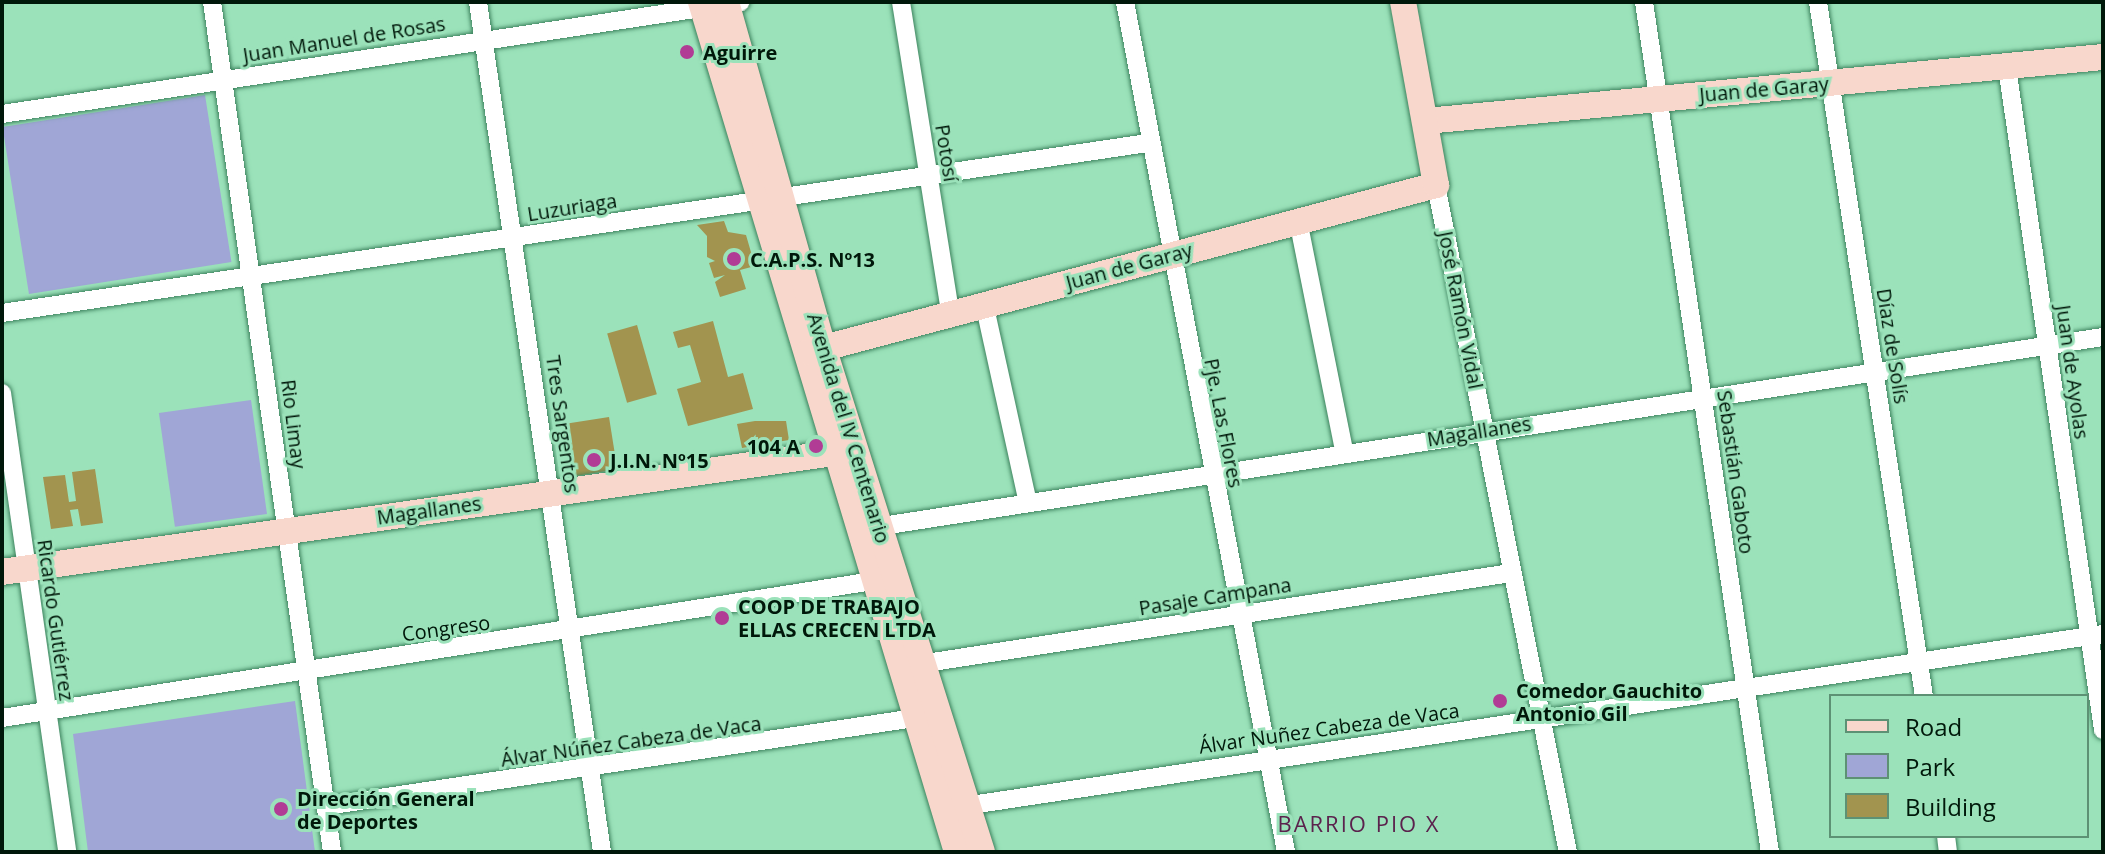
<!DOCTYPE html>
<meta charset="utf-8">
<style>
body{margin:0}
#map{position:relative;width:2105px;height:854px;overflow:hidden;background:#9be2ba;font-family:"Open Sans",sans-serif}
div>[style]{position:absolute}
.green>*{inset:0;background:#a0a6d6;transform-origin:0 0}
.building>*{inset:0;background:#a2944f;transform-origin:0 0}
.roads{filter:drop-shadow(0 0 2px #3d835e) drop-shadow(0 0 2px #3d835e)}
.street>*{height:18px;margin:-9px;padding:0 9px;transform-origin:9px;border-radius:9px;background:#fff}
.secondary>*{height:26px;margin:-13px;padding:0 13px;transform-origin:13px;border-radius:13px;background:#f8d7cc}
.dots>*{width:22px;height:22px;translate:-50% -50%;box-sizing:border-box;border:4px solid #9be2ba;border-radius:50%}
span{translate:-50% -50%;white-space:nowrap;text-align:center;line-height:1.15;-webkit-text-stroke:6px #9be2ba;paint-order:stroke}
.street-label{font-size:20px;color:#00180a}
.poi-label{font-size:20px;color:#00180a;font-weight:700}
.left{translate:0 -50%;text-align:left}
.right{translate:-100% -50%;text-align:right}
.neighbourhood-label{font-size:22px;color:#5b224d;letter-spacing:2px}
.frame{position:absolute;inset:0;border:4px solid #00180a;pointer-events:none}
.legend{position:absolute;left:1829px;top:694px;width:260px;height:144px;box-sizing:border-box;background:#9be2ba;border:2px solid #5d9174;margin:0;padding:10px 14px;list-style:none;font-size:24px;color:#00180a}
.legend li{display:flex;align-items:center;gap:16px;height:40px}
.legend b{width:40px;border:2px solid #5d9174}
</style>
<div id="map">
<div class="green">
<div style="left:205px;top:95px;width:169px;height:205px;rotate:81deg"></div>
<div style="left:251px;top:400px;width:115px;height:93px;rotate:82deg"></div>
<div style="clip-path:polygon(295px 701px,315px 852px,88px 852px,73px 734px)"></div>
</div>
<div class="building">
<div style="clip-path:polygon(724px 221px,728px 232px,746px 235px,755px 266px,740px 270px,746px 289px,720px 297px,715px 282px,725px 275px,714px 278px,709px 263px,715px 261px,707px 257px,707px 236px,697px 225px)"></div>
<div style="clip-path:polygon(713px 321px,728px 377px,743px 373px,753px 409px,688px 426px,677px 389px,701px 382px,690px 345px,678px 348px,673px 332px)"></div>
<div style="left:637px;top:325px;width:72px;height:31px;rotate:74deg"></div>
<div style="left:609px;top:417px;width:53px;height:47px;rotate:81deg"></div>
<div style="clip-path:polygon(755px 421px,786px 421px,789px 440px,742px 448px,737px 424px)"></div>
<div style="clip-path:polygon(95px 469px,103px 523px,81px 526px,78px 509px,70px 510px,73px 526px,51px 529px,43px 477px,65px 475px,69px 502px,76px 501px,72px 472px)"></div>
</div>
<div class="roads">
<div class="street">
<div style="left:212px;top:2px;width:858px;rotate:81.96deg"></div>
<div style="left:478px;top:2px;width:859px;rotate:81.7deg"></div>
<div style="left:901px;top:2px;width:314px;rotate:81deg"></div>
<div style="left:1125px;top:2px;width:865px;rotate:79.27deg"></div>
<div style="left:1644px;top:2px;width:859px;rotate:81.57deg"></div>
<div style="left:1818px;top:2px;width:702px;rotate:81.32deg"></div>
<div style="left:2007px;top:67px;width:670px;rotate:81.76deg"></div>
<div style="left:2px;top:114px;width:747px;rotate:-8.62deg"></div>
<div style="left:1436px;top:185px;width:680px;rotate:78.81deg"></div>
<div style="left:1298px;top:220px;width:235px;rotate:78.7deg"></div>
<div style="left:984px;top:303px;width:200px;rotate:77.6deg"></div>
<div style="left:2px;top:313px;width:1159px;rotate:-8.44deg"></div>
<div style="left:2px;top:393px;width:464px;rotate:81.9deg"></div>
<div style="left:869px;top:528px;width:1249px;rotate:-8.8deg"></div>
<div style="left:926px;top:663px;width:592px;rotate:-8.75deg"></div>
<div style="left:2px;top:718px;width:895px;rotate:-8.94deg"></div>
<div style="left:326px;top:806px;width:609px;rotate:-8.5deg"></div>
<div style="left:958px;top:807px;width:1158px;rotate:-8.59deg"></div>
<div style="left:1946px;top:836px;width:16px;rotate:83deg"></div>
</div>
<div class="secondary">
<div style="left:701px;top:2px;width:888px;rotate:73.24deg"></div>
<div style="left:726px;top:2px;width:358px;rotate:74.3deg"></div>
<div style="left:823px;top:347px;width:529px;rotate:72.52deg"></div>
<div style="left:1426px;top:121px;width:680px;rotate:-5.4deg"></div>
<div style="left:809px;top:352px;width:649px;rotate:-14.91deg"></div>
<div style="left:1436px;top:185px;width:186px;rotate:-100.2deg"></div>
<div style="left:2px;top:572px;width:855px;rotate:-8.14deg"></div>
</div>
</div>
<div class="dots">
<div style="left:687px;top:52px;background:#b13c95"></div>
<div style="left:734px;top:259px;background:#b13c95"></div>
<div style="left:816px;top:446px;background:#b13c95"></div>
<div style="left:594px;top:460px;background:#b13c95"></div>
<div style="left:722px;top:618px;background:#b13c95"></div>
<div style="left:1500px;top:701px;background:#b13c95"></div>
<div style="left:281px;top:809px;background:#b13c95"></div>
</div>
<div class="street-label">
<span style="left:344px;top:39px;rotate:-9deg">Juan Manuel de Rosas</span>
<span style="left:1764px;top:89px;rotate:-5deg">Juan de Garay</span>
<span style="left:947px;top:153px;rotate:81deg">Potosí</span>
<span style="left:572px;top:207px;rotate:-9deg">Luzuriaga</span>
<span style="left:1129px;top:266px;rotate:-15deg">Juan de Garay</span>
<span style="left:1461px;top:310px;rotate:79deg">José Ramón Vidal</span>
<span style="left:1893px;top:346px;rotate:81deg">Díaz de Solís</span>
<span style="left:2073px;top:372px;rotate:82deg">Juan de Ayolas</span>
<span style="left:1224px;top:423px;rotate:79deg">Pje. Las Flores</span>
<span style="left:294px;top:424px;rotate:83deg">Rio Limay</span>
<span style="left:563px;top:424px;rotate:82deg">Tres Sargentos</span>
<span style="left:849px;top:428px;rotate:73deg">Avenida del IV Centenario</span>
<span style="left:1479px;top:431px;rotate:-9deg">Magallanes</span>
<span style="left:1736px;top:472px;rotate:82deg">Sebastián Gaboto</span>
<span style="left:429px;top:510px;rotate:-8deg">Magallanes</span>
<span style="left:1215px;top:596px;rotate:-9deg">Pasaje Campana</span>
<span style="left:56px;top:620px;rotate:82deg">Ricardo Gutiérrez</span>
<span style="left:446px;top:628px;rotate:-8deg">Congreso</span>
<span style="left:1329px;top:728px;rotate:-8deg">Álvar Nuñez Cabeza de Vaca</span>
<span style="left:631px;top:741px;rotate:-8deg">Álvar Núñez Cabeza de Vaca</span>
</div>
<div class="poi-label">
<span class="left" style="left:703px;top:52px">Aguirre</span>
<span class="left" style="left:750px;top:259px">C.A.P.S. Nº13</span>
<span class="right" style="left:800px;top:446px">104 A</span>
<span class="left" style="left:610px;top:460px">J.I.N. Nº15</span>
<span class="left" style="left:738px;top:618px">COOP DE TRABAJO<br>ELLAS CRECEN LTDA</span>
<span class="left" style="left:1516px;top:702px">Comedor Gauchito<br>Antonio Gil</span>
<span class="left" style="left:297px;top:810px">Dirección General<br>de Deportes</span>
</div>
<div class="neighbourhood-label">
<span style="left:1359px;top:824px">BARRIO PIO X</span>
</div>
<div class="frame"></div>
<ul class="legend">
<li><b style="height:10px;background:#f8d7cc"></b>Road</li>
<li><b style="height:22px;background:#a0a6d6"></b>Park</li>
<li><b style="height:22px;background:#a2944f"></b>Building</li>
</ul>
</div>
